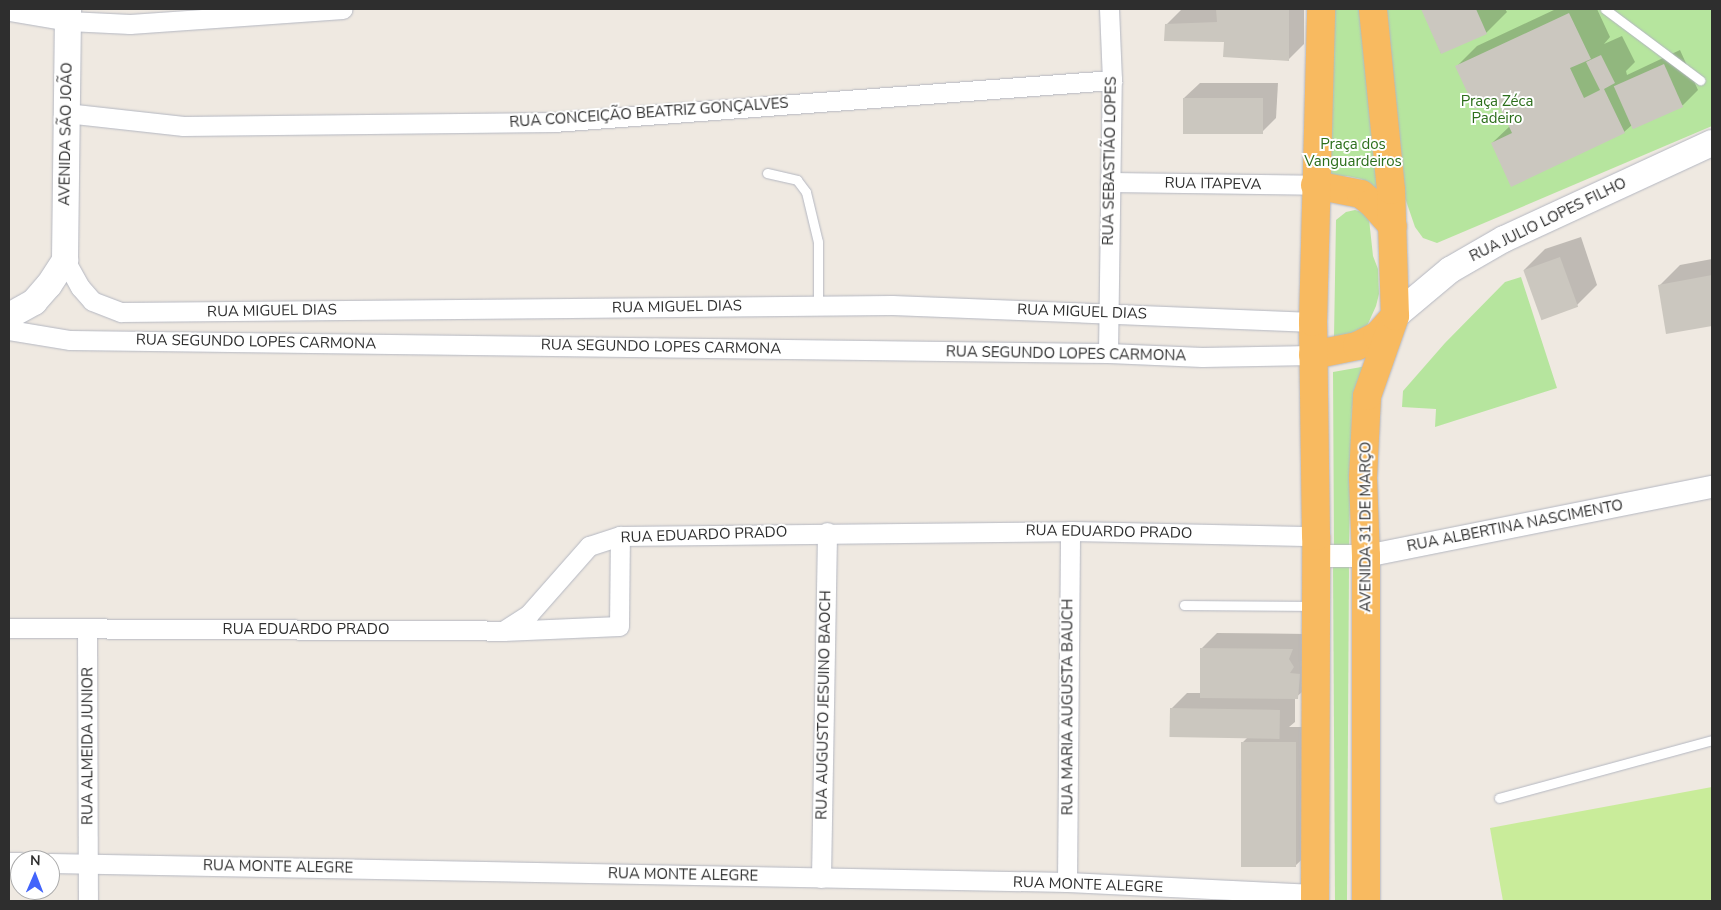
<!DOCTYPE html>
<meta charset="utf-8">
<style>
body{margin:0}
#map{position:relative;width:1721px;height:910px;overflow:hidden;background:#efe9e1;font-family:"Nunito Sans",sans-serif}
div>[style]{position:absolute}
.green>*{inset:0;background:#b6e59e}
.pitch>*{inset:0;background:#c9ec9a}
.shadow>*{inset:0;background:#0003}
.building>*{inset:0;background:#cbc7bf;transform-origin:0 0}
.roads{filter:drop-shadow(0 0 1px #b4b7c1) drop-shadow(0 0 1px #b4b7c1)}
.service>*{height:9px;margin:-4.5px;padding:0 4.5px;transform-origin:4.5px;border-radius:4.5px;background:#fff}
.minor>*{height:19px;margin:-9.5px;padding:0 9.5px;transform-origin:9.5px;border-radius:9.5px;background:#fff}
.tertiary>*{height:22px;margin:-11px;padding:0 11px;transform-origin:11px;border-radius:11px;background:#fff}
.secondary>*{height:26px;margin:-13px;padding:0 13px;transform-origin:13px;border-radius:13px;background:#fff}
.trunk>*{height:28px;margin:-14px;padding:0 14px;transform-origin:14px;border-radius:14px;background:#f8ba60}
span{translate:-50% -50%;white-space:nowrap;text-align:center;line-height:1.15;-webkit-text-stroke:4px #fff;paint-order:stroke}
.park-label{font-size:15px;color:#2c6e1b}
.street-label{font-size:15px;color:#2e2e2e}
.frame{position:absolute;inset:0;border:10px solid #2e2e2e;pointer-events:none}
.north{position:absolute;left:10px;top:850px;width:50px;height:50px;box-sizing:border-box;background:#fff;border:1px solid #ababab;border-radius:50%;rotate:1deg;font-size:14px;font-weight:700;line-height:20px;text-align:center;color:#2e2e2e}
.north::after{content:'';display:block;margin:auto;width:18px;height:22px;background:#4264fb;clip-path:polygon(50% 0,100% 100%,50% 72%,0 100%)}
</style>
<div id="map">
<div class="green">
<div style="clip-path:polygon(1332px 9px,1361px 9px,1381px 192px,1361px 179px,1347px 176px,1329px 177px)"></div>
<div style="clip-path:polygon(1385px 9px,1712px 9px,1712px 126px,1437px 243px,1423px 238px,1415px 227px,1404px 195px)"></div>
<div style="clip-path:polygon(1355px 210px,1362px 212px,1369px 219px,1373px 256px,1378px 269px,1379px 294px,1376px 306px,1367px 326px,1349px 336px,1334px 337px,1336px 220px,1346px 212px)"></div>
<div style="clip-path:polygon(1521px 277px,1557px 388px,1435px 427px,1436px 409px,1402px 407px,1403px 391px,1445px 343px,1505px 282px)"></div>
<div style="clip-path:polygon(1367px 366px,1352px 407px,1349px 548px,1334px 548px,1333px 372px)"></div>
<div style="clip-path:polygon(1333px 561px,1349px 563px,1347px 901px,1335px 901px)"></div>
</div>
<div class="pitch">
<div style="clip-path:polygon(1712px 787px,1712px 901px,1503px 901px,1490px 828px)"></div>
</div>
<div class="shadow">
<div style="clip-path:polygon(1182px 9px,1304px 9px,1304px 44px,1288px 60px,1167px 24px)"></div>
<div style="clip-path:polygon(1422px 9px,1505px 9px,1507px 12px,1486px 33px,1441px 53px)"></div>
<div style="clip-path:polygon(1556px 9px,1597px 9px,1610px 37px,1604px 44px,1622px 36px,1635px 62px,1626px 71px,1627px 75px,1680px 50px,1698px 90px,1683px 105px,1633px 128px,1632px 125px,1624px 132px,1492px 143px,1510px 126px,1496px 98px,1456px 67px,1477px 46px)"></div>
<div style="clip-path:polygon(1200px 83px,1278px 83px,1276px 118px,1260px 134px,1184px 98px)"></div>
<div style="clip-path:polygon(1581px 237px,1597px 285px,1577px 305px,1524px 270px,1545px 249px)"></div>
<div style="clip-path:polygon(1712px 259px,1712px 325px,1667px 333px,1659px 286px,1680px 265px)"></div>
<div style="clip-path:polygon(1217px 633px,1308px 634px,1314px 682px,1295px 698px,1295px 722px,1289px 727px,1311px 727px,1311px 851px,1295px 866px,1242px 743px,1248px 737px,1171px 709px,1187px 693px,1201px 693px,1201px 649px)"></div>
</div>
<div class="building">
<div style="clip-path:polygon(1216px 9px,1289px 9px,1289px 61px,1223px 57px,1224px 42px,1164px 41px,1165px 24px,1217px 22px)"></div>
<div style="clip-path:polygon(1421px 9px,1476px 9px,1487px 34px,1441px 54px)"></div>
<div style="clip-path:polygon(1569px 13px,1591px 59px,1570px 68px,1584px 98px,1600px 90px,1586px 62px,1601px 55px,1615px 83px,1604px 89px,1625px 133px,1511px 187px,1491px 143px,1512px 133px,1496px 99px,1475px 109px,1455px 66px)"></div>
<div style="left:1664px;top:64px;width:47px;height:55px;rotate:66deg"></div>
<div style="left:1183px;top:98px;width:80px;height:36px"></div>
<div style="left:1560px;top:257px;width:53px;height:39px;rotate:70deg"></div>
<div style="clip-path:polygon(1712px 275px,1712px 326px,1666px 334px,1658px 285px)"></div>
<div style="clip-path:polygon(1200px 648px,1293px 649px,1289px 659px,1294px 667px,1290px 673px,1300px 674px,1298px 699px,1200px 698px)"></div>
<div style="left:1170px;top:708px;width:110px;height:29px;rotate:1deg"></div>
<div style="left:1241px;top:742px;width:55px;height:125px"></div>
</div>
<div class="roads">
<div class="service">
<div style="left:1605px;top:9px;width:119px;rotate:36.8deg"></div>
<div style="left:767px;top:173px;width:31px;rotate:13deg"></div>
<div style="left:797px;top:180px;width:15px;rotate:53deg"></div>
<div style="left:806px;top:192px;width:51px;rotate:76.5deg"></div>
<div style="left:818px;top:242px;width:64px;rotate:90deg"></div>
<div style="left:1184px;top:605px;width:130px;rotate:0.4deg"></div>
<div style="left:1499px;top:798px;width:221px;rotate:-15.2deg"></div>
</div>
<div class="minor">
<div style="left:9px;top:11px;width:60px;rotate:9.6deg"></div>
<div style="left:68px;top:21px;width:62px;rotate:2.8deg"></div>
<div style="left:130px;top:24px;width:213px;rotate:-4deg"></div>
<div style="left:66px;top:113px;width:118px;rotate:6.3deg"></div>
<div style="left:183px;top:126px;width:371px;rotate:-0.6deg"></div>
<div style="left:554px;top:122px;width:560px;rotate:-4.3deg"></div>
<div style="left:1110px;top:182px;width:205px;rotate:0.8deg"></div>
<div style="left:65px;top:260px;width:31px;rotate:61deg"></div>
<div style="left:80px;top:287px;width:18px;rotate:49deg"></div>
<div style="left:92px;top:301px;width:31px;rotate:21deg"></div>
<div style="left:121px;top:312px;width:771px;rotate:-0.52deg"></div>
<div style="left:892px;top:305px;width:421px;rotate:2.3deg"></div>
<div style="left:9px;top:330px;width:62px;rotate:9.3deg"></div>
<div style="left:70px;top:340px;width:1038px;rotate:0.72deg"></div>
<div style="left:1108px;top:353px;width:94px;rotate:2.4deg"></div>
<div style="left:1202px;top:357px;width:111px;rotate:-1deg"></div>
<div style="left:1108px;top:353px;width:273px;rotate:-89.2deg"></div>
<div style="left:1112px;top:80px;width:71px;rotate:-92.4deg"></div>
<div style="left:9px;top:628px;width:494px;rotate:0.3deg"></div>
<div style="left:503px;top:631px;width:31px;rotate:-33deg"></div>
<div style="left:529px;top:614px;width:91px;rotate:-48.6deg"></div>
<div style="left:589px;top:546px;width:33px;rotate:-18deg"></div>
<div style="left:620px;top:536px;width:450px;rotate:-0.6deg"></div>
<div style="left:1070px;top:531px;width:246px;rotate:1.2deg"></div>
<div style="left:87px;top:628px;width:273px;rotate:89.8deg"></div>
<div style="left:503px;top:631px;width:116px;rotate:-2.5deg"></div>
<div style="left:619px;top:626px;width:90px;rotate:-89.4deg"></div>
<div style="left:9px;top:862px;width:11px"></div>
<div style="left:50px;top:863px;width:1017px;rotate:1.07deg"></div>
<div style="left:1067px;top:882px;width:248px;rotate:2.8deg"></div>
<div style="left:821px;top:878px;width:346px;rotate:-89deg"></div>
<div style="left:1067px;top:882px;width:351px;rotate:-89.5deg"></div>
</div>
<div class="tertiary">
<div style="left:1316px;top:556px;width:50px"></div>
<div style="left:1366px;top:556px;width:353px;rotate:-11.3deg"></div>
</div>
<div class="secondary">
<div style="left:9px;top:316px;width:29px;rotate:-29deg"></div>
<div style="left:34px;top:302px;width:23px;rotate:-49deg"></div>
<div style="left:49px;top:285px;width:30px;rotate:-57deg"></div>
<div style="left:65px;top:260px;width:251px;rotate:-89.3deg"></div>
<div style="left:1395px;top:316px;width:72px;rotate:-39.9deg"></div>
<div style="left:1450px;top:270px;width:62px;rotate:-29.9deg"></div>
<div style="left:1504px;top:239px;width:229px;rotate:-24.8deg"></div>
</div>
<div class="trunk">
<div style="left:1315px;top:185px;width:47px;rotate:11.1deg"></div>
<div style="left:1361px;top:194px;width:14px;rotate:39deg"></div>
<div style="left:1372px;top:203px;width:31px;rotate:48deg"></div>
<div style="left:1313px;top:355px;width:45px;rotate:-11.6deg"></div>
<div style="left:1357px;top:346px;width:22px;rotate:-27deg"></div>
<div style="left:1377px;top:336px;width:24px;rotate:-48deg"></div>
<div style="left:1315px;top:901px;width:365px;rotate:-89.8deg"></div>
<div style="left:1316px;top:536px;width:214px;rotate:-90.8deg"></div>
<div style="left:1313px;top:322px;width:313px;rotate:-88.5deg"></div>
<div style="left:1366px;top:901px;width:345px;rotate:-90deg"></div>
<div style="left:1366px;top:556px;width:78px;rotate:-92.2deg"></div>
<div style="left:1363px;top:478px;width:82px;rotate:-87.2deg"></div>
<div style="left:1367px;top:396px;width:85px;rotate:-70.7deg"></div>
<div style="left:1395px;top:316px;width:126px;rotate:-91.8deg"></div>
<div style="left:1391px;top:190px;width:182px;rotate:-95.7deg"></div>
</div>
</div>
<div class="park-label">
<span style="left:1497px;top:110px">Praça Zéca<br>Padeiro</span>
<span style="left:1353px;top:153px">Praça dos<br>Vanguardeiros</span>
</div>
<div class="street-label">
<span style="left:649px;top:113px;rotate:-4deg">RUA CONCEIÇÃO BEATRIZ GONÇALVES</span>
<span style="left:66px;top:134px;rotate:-89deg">AVENIDA SÃO JOÃO</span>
<span style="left:1110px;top:161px;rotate:-89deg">RUA SEBASTIÃO LOPES</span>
<span style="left:1213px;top:184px;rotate:1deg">RUA ITAPEVA</span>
<span style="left:1548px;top:220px;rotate:-26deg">RUA JULIO LOPES FILHO</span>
<span style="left:677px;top:307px;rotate:-1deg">RUA MIGUEL DIAS</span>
<span style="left:272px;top:311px;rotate:-1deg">RUA MIGUEL DIAS</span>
<span style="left:1082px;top:312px;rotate:2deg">RUA MIGUEL DIAS</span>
<span style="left:256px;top:342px;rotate:1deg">RUA SEGUNDO LOPES CARMONA</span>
<span style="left:661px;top:347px;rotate:1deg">RUA SEGUNDO LOPES CARMONA</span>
<span style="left:1066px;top:354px;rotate:1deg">RUA SEGUNDO LOPES CARMONA</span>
<span style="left:1515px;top:526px;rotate:-11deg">RUA ALBERTINA NASCIMENTO</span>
<span style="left:1366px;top:527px;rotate:-90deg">AVENIDA 31 DE MARÇO</span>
<span style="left:1109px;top:532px;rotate:1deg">RUA EDUARDO PRADO</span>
<span style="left:704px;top:535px;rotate:-2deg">RUA EDUARDO PRADO</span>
<span style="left:306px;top:630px">RUA EDUARDO PRADO</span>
<span style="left:824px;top:705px;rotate:-89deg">RUA AUGUSTO JESUINO BAOCH</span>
<span style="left:1068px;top:707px;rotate:-90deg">RUA MARIA AUGUSTA BAUCH</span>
<span style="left:88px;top:746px;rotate:-90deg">RUA ALMEIDA JUNIOR</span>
<span style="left:278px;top:867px;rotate:1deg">RUA MONTE ALEGRE</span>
<span style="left:683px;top:875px;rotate:1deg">RUA MONTE ALEGRE</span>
<span style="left:1088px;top:885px;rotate:2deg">RUA MONTE ALEGRE</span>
</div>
<div class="frame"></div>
<div class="north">N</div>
</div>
